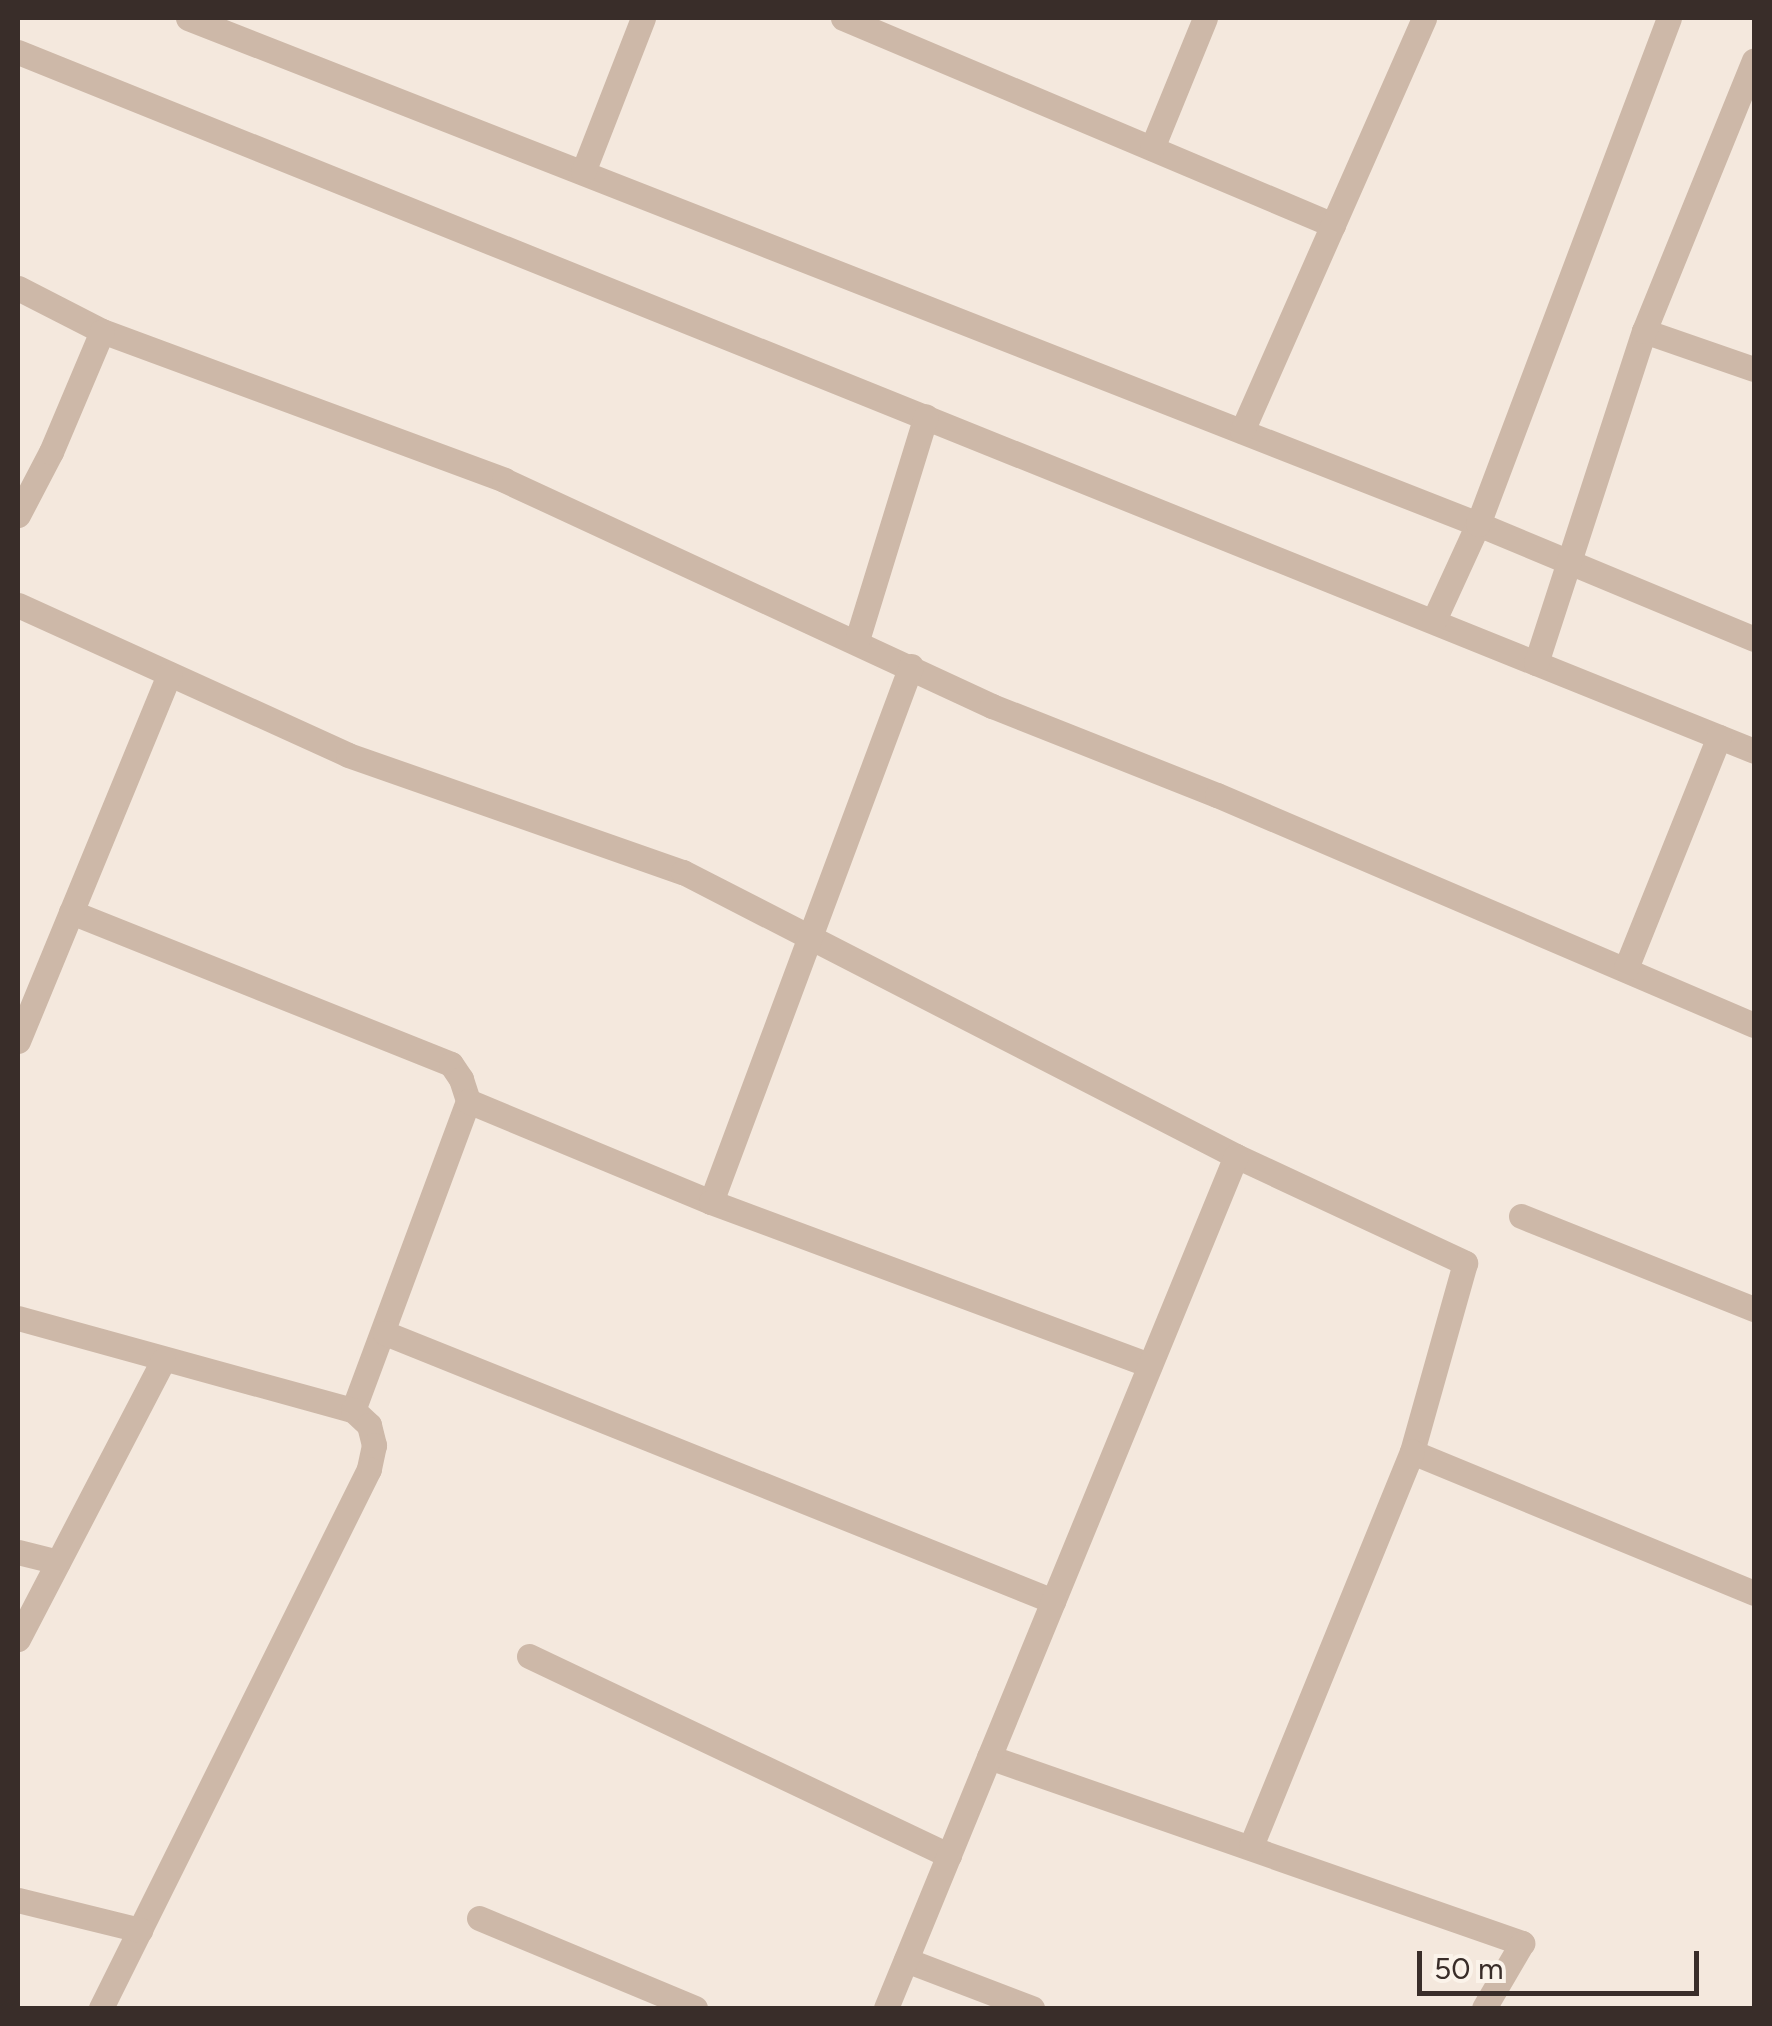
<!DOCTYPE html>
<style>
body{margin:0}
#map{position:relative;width:1772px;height:2026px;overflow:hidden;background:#f4e8dd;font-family:Figtree,sans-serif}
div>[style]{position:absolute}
.street>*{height:25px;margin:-12.5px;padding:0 12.5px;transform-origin:12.5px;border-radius:12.5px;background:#cdb8a8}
span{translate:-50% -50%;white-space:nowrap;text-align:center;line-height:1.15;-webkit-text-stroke:8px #fbf3ea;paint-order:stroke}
.frame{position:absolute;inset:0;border:20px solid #392d29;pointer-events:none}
.scale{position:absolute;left:1417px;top:1951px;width:282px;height:45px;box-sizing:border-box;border:5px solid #392d29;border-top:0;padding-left:12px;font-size:30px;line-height:35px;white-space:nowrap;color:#392d29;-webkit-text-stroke:8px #fbf3ea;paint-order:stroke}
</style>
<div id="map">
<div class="street">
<div style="left:188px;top:18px;width:1386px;rotate:21.42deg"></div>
<div style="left:1478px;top:524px;width:299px;rotate:22.6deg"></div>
<div style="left:843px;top:18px;width:532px;rotate:22.9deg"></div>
<div style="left:18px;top:52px;width:1871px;rotate:21.93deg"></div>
<div style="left:1152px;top:148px;width:140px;rotate:-67.8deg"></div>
<div style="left:583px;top:172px;width:165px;rotate:-68.7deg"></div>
<div style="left:18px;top:288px;width:94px;rotate:27.1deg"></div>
<div style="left:102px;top:331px;width:429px;rotate:20.3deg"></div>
<div style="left:504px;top:480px;width:538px;rotate:24.85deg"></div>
<div style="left:992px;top:706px;width:242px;rotate:21.6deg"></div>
<div style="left:1217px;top:795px;width:584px;rotate:23.19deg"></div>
<div style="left:1644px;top:331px;width:116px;rotate:19.1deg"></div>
<div style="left:1242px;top:431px;width:451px;rotate:-66.2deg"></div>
<div style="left:18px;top:515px;width:71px;rotate:-62.4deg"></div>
<div style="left:51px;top:452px;width:131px;rotate:-67.1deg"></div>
<div style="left:18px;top:605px;width:362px;rotate:24.4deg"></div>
<div style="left:348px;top:755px;width:355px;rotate:19.3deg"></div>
<div style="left:683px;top:872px;width:622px;rotate:27.18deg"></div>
<div style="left:1236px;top:1156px;width:253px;rotate:25deg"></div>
<div style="left:1465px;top:1263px;width:196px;rotate:105.7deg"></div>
<div style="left:1412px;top:1452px;width:370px;rotate:22.4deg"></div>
<div style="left:1434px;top:620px;width:106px;rotate:-65.4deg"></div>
<div style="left:1478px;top:524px;width:541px;rotate:-69.32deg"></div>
<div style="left:857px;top:640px;width:234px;rotate:-72.9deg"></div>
<div style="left:1536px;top:663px;width:349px;rotate:-72deg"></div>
<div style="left:1644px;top:331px;width:292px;rotate:-67.9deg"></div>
<div style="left:71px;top:912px;width:409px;rotate:21.8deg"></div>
<div style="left:451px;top:1064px;width:18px;rotate:56deg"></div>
<div style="left:461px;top:1079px;width:23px;rotate:72deg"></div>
<div style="left:468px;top:1101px;width:330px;rotate:110.4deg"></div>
<div style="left:1626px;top:968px;width:249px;rotate:-68.1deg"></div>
<div style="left:18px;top:1041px;width:397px;rotate:-67.6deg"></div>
<div style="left:468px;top:1101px;width:263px;rotate:22.6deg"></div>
<div style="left:711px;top:1202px;width:572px;rotate:-69.54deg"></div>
<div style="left:711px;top:1202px;width:468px;rotate:20.4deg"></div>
<div style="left:1521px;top:1216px;width:251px;rotate:21.8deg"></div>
<div style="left:18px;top:1318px;width:347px;rotate:15.4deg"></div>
<div style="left:353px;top:1410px;width:22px;rotate:43deg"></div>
<div style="left:369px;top:1425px;width:21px;rotate:76deg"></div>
<div style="left:374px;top:1445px;width:25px;rotate:102deg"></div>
<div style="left:369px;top:1469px;width:602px;rotate:116.44deg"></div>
<div style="left:385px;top:1333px;width:720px;rotate:21.86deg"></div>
<div style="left:18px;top:1552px;width:41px;rotate:14deg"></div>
<div style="left:18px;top:1639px;width:314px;rotate:-62.5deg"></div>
<div style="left:529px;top:1656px;width:465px;rotate:25.4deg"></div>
<div style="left:989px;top:1757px;width:565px;rotate:19.24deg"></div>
<div style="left:1522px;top:1943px;width:75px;rotate:120.3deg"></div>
<div style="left:1251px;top:1846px;width:426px;rotate:-67.8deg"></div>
<div style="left:18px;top:1900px;width:126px;rotate:13.8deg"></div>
<div style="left:479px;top:1918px;width:234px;rotate:22.6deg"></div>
<div style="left:906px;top:1960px;width:135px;rotate:20.9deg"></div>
<div style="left:886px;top:2008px;width:921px;rotate:-67.67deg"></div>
</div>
<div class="frame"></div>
<div class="scale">50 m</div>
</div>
